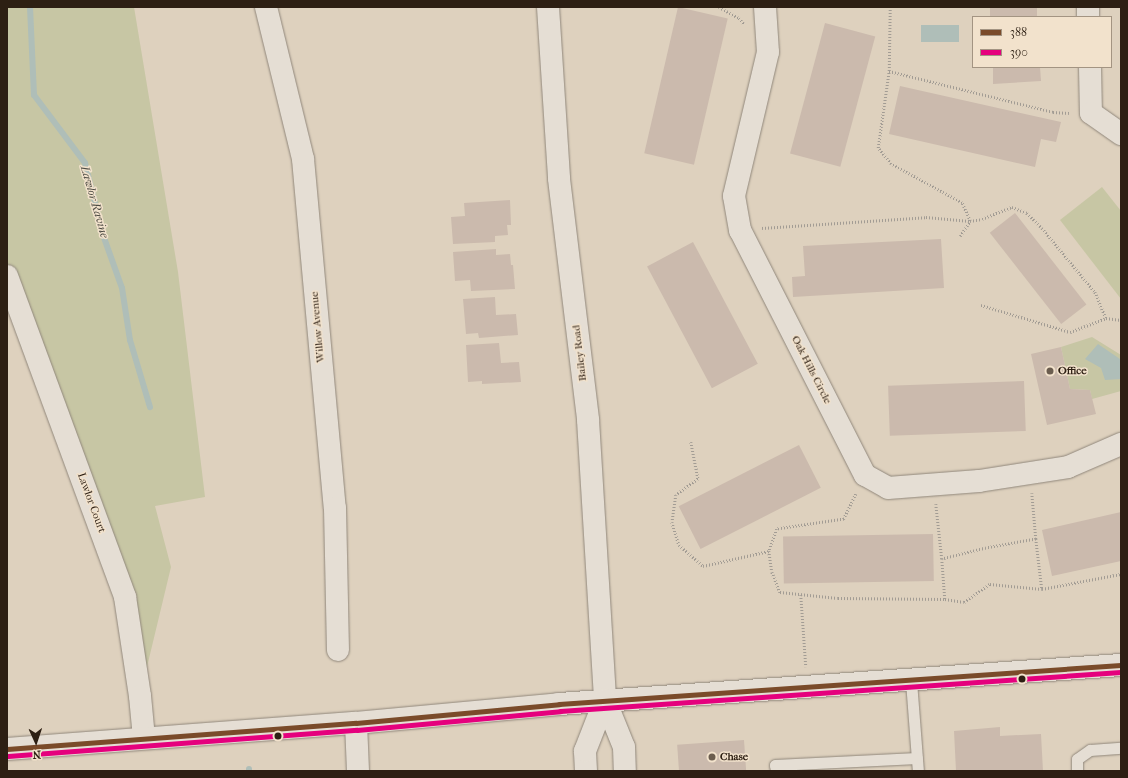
<!DOCTYPE html>
<style>
body{margin:0}
#map{position:relative;width:1128px;height:778px;overflow:hidden;background:#ded1be;font-family:"IM FELL French Canon",serif}
div>[style]{position:absolute}
.green>*{inset:0;background:#c7c6a4}
.water>*{inset:0;background:#afbeb8;transform-origin:0 0}
.stream>*{height:6px;margin:-3px;padding:0 3px;transform-origin:3px;border-radius:3px;background:#afbeb8}
.building>*{inset:0;background:#cbbaad;transform-origin:0 0}
.path>*{height:2.5px;margin-top:-1.25px;transform-origin:0;background:repeating-linear-gradient(90deg,#a29c94 0 1px,transparent 0 3px)}
.roads{filter:drop-shadow(0 0 1px #90877b) drop-shadow(0 0 1px #90877b)}
.service>*{height:11px;margin:-5.5px;padding:0 5.5px;transform-origin:5.5px;border-radius:5.5px;background:#e5ded4}
.minor>*{height:22px;margin:-11px;padding:0 11px;transform-origin:11px;border-radius:11px;background:#e5ded4}
.tertiary>*{height:22px;margin:-11px;padding:0 11px;transform-origin:11px;border-radius:11px;background:#e5ded4}
.secondary>*{height:22px;margin:-11px;padding:0 11px;transform-origin:11px;border-radius:11px;background:#e5ded4}
.bus-1>*{height:5px;margin:-2.5px;padding:0 2.5px;transform-origin:2.5px;border-radius:2.5px;background:#7a4b2a}
.bus-2>*{height:5px;margin:-2.5px;padding:0 2.5px;transform-origin:2.5px;border-radius:2.5px;background:#e5007d}
.dots>*{width:11px;height:11px;translate:-50% -50%;box-sizing:border-box;border:2px solid #f2e2cc;border-radius:50%}
span{translate:-50% -50%;white-space:nowrap;text-align:center;line-height:1.15;-webkit-text-stroke:3px #f2e2cc;paint-order:stroke}
.street-label{font-size:11px;color:#2d1f13}
.poi-label{font-size:11px;color:#2d1f13;font-weight:700}
.left{translate:0 -50%;text-align:left}
.water-label{font-size:12px;color:#4e4c44;font-style:italic}
.frame{position:absolute;inset:0;border:8px solid #2d1f13;pointer-events:none}
.legend{position:absolute;left:972px;top:16px;width:140px;height:52px;box-sizing:border-box;background:#f2e2cc;border:1px solid #a39482;margin:0;padding:5px 7px;list-style:none;font-size:12px;color:#2d1f13}
.legend li{display:flex;align-items:center;gap:8px;height:20px}
.legend b{width:20px;border:1px solid #a39482}
.north{position:absolute;left:16px;top:722px;width:40px;height:40px;-webkit-text-stroke:3px #f2e2cc;paint-order:stroke;rotate:177deg;font-size:11px;font-weight:700;line-height:16px;text-align:center;color:#2d1f13}
.north::after{content:'';display:block;margin:auto;width:14px;height:18px;background:#2d1f13;clip-path:polygon(50% 0,100% 100%,50% 72%,0 100%)}
</style>
<div id="map">
<div class="green">
<div style="clip-path:polygon(7px 7px,134px 7px,178px 272px,205px 497px,155px 506px,171px 567px,140px 696px,125px 597px,7px 276px)"></div>
<div style="clip-path:polygon(1102px 187px,1121px 211px,1121px 299px,1060px 220px)"></div>
<div style="clip-path:polygon(1092px 337px,1121px 355px,1121px 391px,1092px 399px,1090px 390px,1070px 389px,1061px 347px)"></div>
</div>
<div class="water">
<div style="left:921px;top:25px;width:38px;height:17px"></div>
<div style="clip-path:polygon(1098px 344px,1120px 359px,1121px 379px,1105px 380px,1101px 368px,1085px 359px)"></div>
</div>
<div class="stream">
<div style="left:30px;top:7px;width:88px;rotate:87.4deg"></div>
<div style="left:34px;top:95px;width:85px;rotate:53.1deg"></div>
<div style="left:85px;top:163px;width:74px;rotate:76deg"></div>
<div style="left:103px;top:235px;width:56px;rotate:70.3deg"></div>
<div style="left:122px;top:288px;width:53px;rotate:81.3deg"></div>
<div style="left:130px;top:340px;width:70px;rotate:73.4deg"></div>
<div style="left:249px;top:769px;width:2px;rotate:90deg"></div>
</div>
<div class="building">
<div style="left:678px;top:7px;width:51px;height:150px;rotate:13deg"></div>
<div style="left:990px;top:7px;width:47px;height:10px"></div>
<div style="left:825px;top:23px;width:52px;height:135px;rotate:15deg"></div>
<div style="clip-path:polygon(993px 67px,1040px 67px,1041px 81px,993px 84px)"></div>
<div style="clip-path:polygon(900px 86px,1061px 122px,1056px 142px,1041px 139px,1035px 167px,889px 134px)"></div>
<div style="clip-path:polygon(510px 200px,511px 225px,507px 225px,508px 235px,495px 236px,495px 242px,453px 244px,451px 217px,465px 216px,464px 203px)"></div>
<div style="left:1015px;top:213px;width:116px;height:32px;rotate:52deg"></div>
<div style="clip-path:polygon(941px 239px,944px 288px,793px 297px,792px 277px,805px 276px,803px 246px)"></div>
<div style="left:693px;top:242px;width:138px;height:52px;rotate:62deg"></div>
<div style="clip-path:polygon(496px 249px,496px 255px,510px 254px,511px 265px,513px 265px,515px 289px,471px 291px,470px 280px,455px 281px,453px 252px)"></div>
<div style="clip-path:polygon(495px 297px,496px 315px,516px 314px,518px 335px,479px 338px,478px 333px,466px 334px,463px 299px)"></div>
<div style="clip-path:polygon(499px 343px,501px 363px,519px 362px,521px 382px,482px 384px,482px 381px,468px 382px,466px 345px)"></div>
<div style="clip-path:polygon(1061px 347px,1070px 389px,1090px 390px,1096px 414px,1047px 425px,1031px 354px)"></div>
<div style="left:1024px;top:381px;width:50px;height:136px;rotate:88deg"></div>
<div style="left:799px;top:445px;width:48px;height:135px;rotate:63deg"></div>
<div style="clip-path:polygon(1121px 512px,1121px 561px,1052px 576px,1042px 530px)"></div>
<div style="left:933px;top:534px;width:47px;height:150px;rotate:89deg"></div>
<div style="clip-path:polygon(1000px 727px,1000px 736px,1041px 734px,1043px 771px,956px 771px,954px 731px)"></div>
<div style="left:744px;top:740px;width:31px;height:67px;rotate:86deg"></div>
</div>
<div class="path">
<div style="left:719px;top:7px;width:23px;rotate:29deg"></div>
<div style="left:739px;top:18px;width:8px;rotate:50deg"></div>
<div style="left:889px;top:71px;width:169px;rotate:14deg"></div>
<div style="left:1053px;top:112px;width:16px;rotate:4deg"></div>
<div style="left:762px;top:228px;width:164px;rotate:-3.8deg"></div>
<div style="left:926px;top:217px;width:44px;rotate:5.2deg"></div>
<div style="left:970px;top:221px;width:20px;rotate:-114deg"></div>
<div style="left:962px;top:203px;width:81px;rotate:-151.2deg"></div>
<div style="left:891px;top:164px;width:21px;rotate:-129deg"></div>
<div style="left:878px;top:148px;width:78px;rotate:-81.9deg"></div>
<div style="left:889px;top:71px;width:64px;rotate:-89.1deg"></div>
<div style="left:960px;top:236px;width:18px;rotate:-56deg"></div>
<div style="left:970px;top:221px;width:12px;rotate:-9deg"></div>
<div style="left:982px;top:219px;width:32px;rotate:-22deg"></div>
<div style="left:1012px;top:207px;width:16px;rotate:22deg"></div>
<div style="left:1027px;top:213px;width:21px;rotate:45deg"></div>
<div style="left:1042px;top:228px;width:83px;rotate:50.4deg"></div>
<div style="left:1095px;top:292px;width:28px;rotate:67deg"></div>
<div style="left:1106px;top:318px;width:15px;rotate:8deg"></div>
<div style="left:981px;top:305px;width:93px;rotate:16.9deg"></div>
<div style="left:1070px;top:332px;width:39px;rotate:-21deg"></div>
<div style="left:691px;top:442px;width:38px;rotate:79deg"></div>
<div style="left:698px;top:479px;width:27px;rotate:144deg"></div>
<div style="left:676px;top:495px;width:27px;rotate:98deg"></div>
<div style="left:672px;top:522px;width:24px;rotate:73deg"></div>
<div style="left:679px;top:545px;width:32px;rotate:41deg"></div>
<div style="left:703px;top:566px;width:68px;rotate:-12.8deg"></div>
<div style="left:1032px;top:493px;width:46px;rotate:85deg"></div>
<div style="left:1036px;top:539px;width:51px;rotate:169.8deg"></div>
<div style="left:986px;top:548px;width:45px;rotate:166deg"></div>
<div style="left:942px;top:559px;width:40px;rotate:85.7deg"></div>
<div style="left:945px;top:599px;width:19px;rotate:9deg"></div>
<div style="left:964px;top:602px;width:32px;rotate:-35deg"></div>
<div style="left:990px;top:584px;width:52px;rotate:5.5deg"></div>
<div style="left:856px;top:494px;width:28px;rotate:116deg"></div>
<div style="left:844px;top:519px;width:68px;rotate:171.5deg"></div>
<div style="left:777px;top:529px;width:23px;rotate:110deg"></div>
<div style="left:769px;top:551px;width:21px;rotate:82deg"></div>
<div style="left:772px;top:572px;width:22px;rotate:68deg"></div>
<div style="left:780px;top:592px;width:58px;rotate:5.9deg"></div>
<div style="left:838px;top:598px;width:107px;rotate:0.5deg"></div>
<div style="left:936px;top:504px;width:55px;rotate:83.8deg"></div>
<div style="left:1036px;top:539px;width:50px;rotate:83.2deg"></div>
<div style="left:1042px;top:589px;width:80px;rotate:-10.8deg"></div>
<div style="left:801px;top:595px;width:72px;rotate:86deg"></div>
</div>
<div class="roads">
<div class="service">
<div style="left:911px;top:681px;width:90px;rotate:85.6deg"></div>
<div style="left:776px;top:771px;width:6px;rotate:-99deg"></div>
<div style="left:775px;top:765px;width:142px;rotate:-2.8deg"></div>
<div style="left:1077px;top:771px;width:12px;rotate:-90deg"></div>
<div style="left:1077px;top:759px;width:16px;rotate:-35deg"></div>
<div style="left:1090px;top:750px;width:31px;rotate:-4deg"></div>
</div>
<div class="minor">
<div style="left:266px;top:7px;width:156px;rotate:76.3deg"></div>
<div style="left:303px;top:159px;width:350px;rotate:84.8deg"></div>
<div style="left:335px;top:508px;width:142px;rotate:88.8deg"></div>
<div style="left:765px;top:7px;width:45px;rotate:86.2deg"></div>
<div style="left:768px;top:52px;width:148px;rotate:103.3deg"></div>
<div style="left:734px;top:196px;width:35px;rotate:80deg"></div>
<div style="left:740px;top:230px;width:275px;rotate:63deg"></div>
<div style="left:865px;top:475px;width:26px;rotate:29deg"></div>
<div style="left:888px;top:488px;width:91px;rotate:-4.4deg"></div>
<div style="left:979px;top:481px;width:90px;rotate:-8.9deg"></div>
<div style="left:1068px;top:467px;width:58px;rotate:-23.5deg"></div>
<div style="left:1088px;top:7px;width:10px;rotate:90deg"></div>
<div style="left:1090px;top:67px;width:46px;rotate:88.8deg"></div>
<div style="left:1091px;top:113px;width:37px;rotate:35deg"></div>
<div style="left:7px;top:276px;width:342px;rotate:69.8deg"></div>
<div style="left:125px;top:597px;width:100px;rotate:81.4deg"></div>
<div style="left:140px;top:696px;width:42px;rotate:84.6deg"></div>
<div style="left:356px;top:723px;width:48px;rotate:87.6deg"></div>
</div>
<div class="tertiary">
<div style="left:548px;top:7px;width:172px;rotate:86.3deg"></div>
<div style="left:559px;top:179px;width:243px;rotate:83.1deg"></div>
<div style="left:588px;top:420px;width:281px;rotate:86.5deg"></div>
</div>
<div class="secondary">
<div style="left:605px;top:700px;width:51px;rotate:68deg"></div>
<div style="left:624px;top:747px;width:24px;rotate:88deg"></div>
<div style="left:7px;top:749px;width:350px;rotate:-4.3deg"></div>
<div style="left:356px;top:723px;width:204px;rotate:-5.3deg"></div>
<div style="left:559px;top:704px;width:563px;rotate:-3.97deg"></div>
<div style="left:586px;top:771px;width:20px;rotate:-93deg"></div>
<div style="left:585px;top:751px;width:55px;rotate:-68.6deg"></div>
</div>
</div>
<div class="bus-1">
<div style="left:7px;top:749px;width:350px;rotate:-4.3deg"></div>
<div style="left:356px;top:723px;width:204px;rotate:-5.3deg"></div>
<div style="left:559px;top:704px;width:563px;rotate:-3.97deg"></div>
</div>
<div class="bus-2">
<div style="left:8px;top:756px;width:350px;rotate:-4.3deg"></div>
<div style="left:357px;top:730px;width:204px;rotate:-5.3deg"></div>
<div style="left:560px;top:711px;width:562px;rotate:-3.98deg"></div>
</div>
<div class="dots">
<div style="left:1050px;top:371px;background:#6b5d4f"></div>
<div style="left:1022px;top:679px;background:#2d1f13"></div>
<div style="left:278px;top:736px;background:#2d1f13"></div>
<div style="left:712px;top:757px;background:#6b5d4f"></div>
</div>
<div class="street-label">
<span style="left:318px;top:327px;rotate:-95deg">Willow Avenue</span>
<span style="left:580px;top:353px;rotate:-97deg">Bailey Road</span>
<span style="left:811px;top:370px;rotate:63deg">Oak Hills Circle</span>
<span style="left:91px;top:503px;rotate:70deg">Lawlor Court</span>
</div>
<div class="poi-label">
<span class="left" style="left:1058px;top:371px">Office</span>
<span class="left" style="left:720px;top:757px">Chase</span>
</div>
<div class="water-label">
<span style="left:94px;top:202px;rotate:74deg">Lawlor Ravine</span>
</div>
<div class="frame"></div>
<ul class="legend">
<li><b style="height:5px;background:#7a4b2a"></b>388</li>
<li><b style="height:5px;background:#e5007d"></b>390</li>
</ul>
<div class="north">N</div>
</div>
